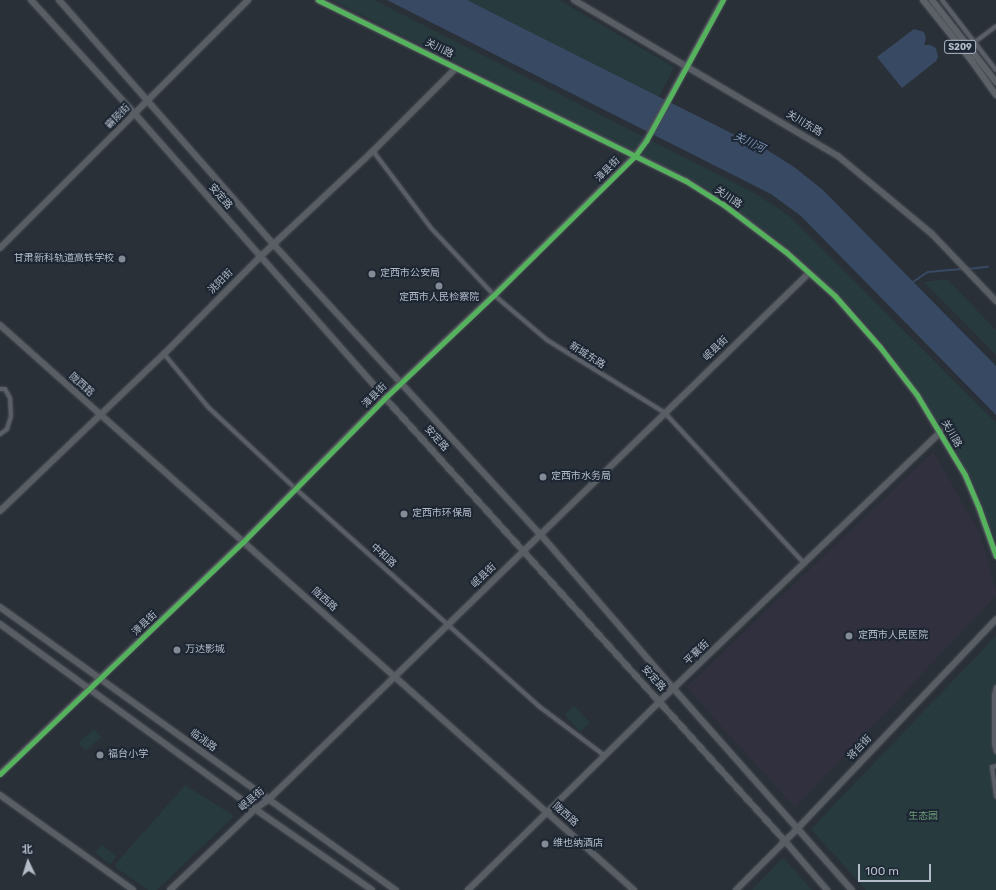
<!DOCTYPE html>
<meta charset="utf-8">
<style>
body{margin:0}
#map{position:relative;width:996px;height:890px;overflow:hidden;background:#2a3038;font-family:Rubik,"Noto Sans SC",sans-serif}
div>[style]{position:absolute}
.medical>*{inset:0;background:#31303e}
.green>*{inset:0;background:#273a3e;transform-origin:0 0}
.water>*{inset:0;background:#384963}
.stream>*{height:1.5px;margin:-0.75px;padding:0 0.75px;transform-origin:0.75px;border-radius:0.75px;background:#384963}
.roads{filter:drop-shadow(0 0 1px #484c53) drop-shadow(0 0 1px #484c53)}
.street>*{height:4px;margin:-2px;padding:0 2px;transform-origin:2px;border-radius:2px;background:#5a5e66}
.secondary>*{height:6px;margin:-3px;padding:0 3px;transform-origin:3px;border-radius:3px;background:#595d64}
.primary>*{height:6px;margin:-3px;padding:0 3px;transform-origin:3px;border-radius:3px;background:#5c6168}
.cycleway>*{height:5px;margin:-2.5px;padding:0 2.5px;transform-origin:2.5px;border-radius:2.5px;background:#56b35d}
.dots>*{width:11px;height:11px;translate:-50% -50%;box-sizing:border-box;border:2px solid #1d2633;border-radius:50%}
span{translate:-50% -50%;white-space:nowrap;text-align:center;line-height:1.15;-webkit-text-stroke:4px #1d2633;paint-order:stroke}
.shield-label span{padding:1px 3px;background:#1d2633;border:1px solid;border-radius:3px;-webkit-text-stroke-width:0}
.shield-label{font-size:9px;color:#b4bcc9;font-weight:700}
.street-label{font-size:10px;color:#b4bcc9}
.poi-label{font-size:10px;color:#b4bcc9}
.right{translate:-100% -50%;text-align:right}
.left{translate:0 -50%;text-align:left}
.park-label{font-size:10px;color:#6b9a76}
.water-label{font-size:11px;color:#7c92b1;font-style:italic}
.north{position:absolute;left:8px;top:842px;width:40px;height:40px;-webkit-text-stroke:3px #1d2633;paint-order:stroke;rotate:356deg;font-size:11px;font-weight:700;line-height:16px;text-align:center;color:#b4bcc9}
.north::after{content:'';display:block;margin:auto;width:14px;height:18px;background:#b4bcc9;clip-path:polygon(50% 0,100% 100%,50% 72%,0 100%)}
.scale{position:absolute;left:858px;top:864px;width:73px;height:18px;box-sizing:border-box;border:2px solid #b4bcc9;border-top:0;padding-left:5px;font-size:12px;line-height:14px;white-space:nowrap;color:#b4bcc9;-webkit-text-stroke:3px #1d2633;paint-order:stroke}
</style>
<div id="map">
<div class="medical">
<div style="clip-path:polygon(933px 452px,980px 533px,996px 591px,996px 596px,795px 808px,686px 687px)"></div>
</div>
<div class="green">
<div style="clip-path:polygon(332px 0,374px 0,756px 194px,788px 215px,996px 423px,996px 543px,977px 491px,957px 453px,929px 408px,886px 347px,851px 307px,823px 279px,787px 247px,708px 189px)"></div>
<div style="clip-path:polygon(467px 0,559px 0,674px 67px,659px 97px)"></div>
<div style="clip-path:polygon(947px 279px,996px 330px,996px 355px,924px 282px)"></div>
<div style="clip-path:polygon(996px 636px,996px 890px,866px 890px,811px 829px)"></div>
<div style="left:574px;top:706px;width:23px;height:13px;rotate:47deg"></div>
<div style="left:94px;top:729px;width:11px;height:21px;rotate:49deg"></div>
<div style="clip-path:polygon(185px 785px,234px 816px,157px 890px,148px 890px,114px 866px)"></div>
<div style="left:101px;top:845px;width:19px;height:10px;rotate:36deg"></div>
<div style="clip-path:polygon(783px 858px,812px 890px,751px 890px,752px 890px)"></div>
</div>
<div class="water">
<div style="clip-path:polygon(387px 0,467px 0,743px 139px,761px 146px,794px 167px,823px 190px,996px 366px,996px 415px,801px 216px,771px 194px)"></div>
<div style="clip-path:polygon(914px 29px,924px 32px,926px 38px,924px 45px,930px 45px,936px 48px,938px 57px,936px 61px,902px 88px,877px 57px)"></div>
</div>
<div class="stream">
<div style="left:968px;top:269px;width:20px;rotate:-6deg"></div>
<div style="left:913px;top:282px;width:18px;rotate:-34deg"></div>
<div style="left:928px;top:272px;width:34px;rotate:-5deg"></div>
</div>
<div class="roads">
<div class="street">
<div style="left:942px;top:0;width:88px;rotate:52.4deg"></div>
<div style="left:975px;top:42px;width:26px;rotate:-37deg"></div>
<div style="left:373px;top:151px;width:96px;rotate:53deg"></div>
<div style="left:431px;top:228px;width:92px;rotate:46.8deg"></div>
<div style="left:494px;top:295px;width:70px;rotate:40.3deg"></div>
<div style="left:547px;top:340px;width:139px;rotate:31.7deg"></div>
<div style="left:665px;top:413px;width:205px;rotate:47.2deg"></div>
<div style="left:164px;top:354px;width:69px;rotate:50.3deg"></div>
<div style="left:208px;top:407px;width:120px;rotate:43deg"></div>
<div style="left:296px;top:489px;width:327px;rotate:41.8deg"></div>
<div style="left:540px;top:707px;width:81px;rotate:37deg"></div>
<div style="left:0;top:389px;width:5px"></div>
<div style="left:5px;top:389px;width:10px;rotate:61deg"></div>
<div style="left:10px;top:398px;width:18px;rotate:87deg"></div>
<div style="left:11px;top:416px;width:14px;rotate:107deg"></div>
<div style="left:7px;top:429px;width:9px;rotate:144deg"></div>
<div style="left:996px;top:687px;width:8px;rotate:104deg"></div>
<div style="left:994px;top:695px;width:49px;rotate:90deg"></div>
<div style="left:994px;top:744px;width:8px;rotate:76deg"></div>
<div style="left:996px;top:766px;width:4px;rotate:166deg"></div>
<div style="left:992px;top:767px;width:30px;rotate:82deg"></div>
</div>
<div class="secondary">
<div style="left:31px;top:0;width:154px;rotate:47.6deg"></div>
<div style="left:135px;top:114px;width:378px;rotate:48.6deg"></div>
<div style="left:385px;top:398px;width:597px;rotate:47.92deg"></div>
<div style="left:785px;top:841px;width:65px;rotate:49.4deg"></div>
<div style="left:59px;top:0;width:326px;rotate:48.7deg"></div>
<div style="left:274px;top:245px;width:394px;rotate:47.4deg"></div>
<div style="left:541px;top:535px;width:203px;rotate:49.2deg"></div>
<div style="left:674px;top:689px;width:268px;rotate:48.5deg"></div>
<div style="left:318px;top:0;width:410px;rotate:26.2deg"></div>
<div style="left:686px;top:181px;width:45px;rotate:32.3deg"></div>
<div style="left:724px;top:205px;width:78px;rotate:37.2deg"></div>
<div style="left:786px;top:252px;width:66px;rotate:41.9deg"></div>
<div style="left:835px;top:296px;width:68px;rotate:48.6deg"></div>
<div style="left:880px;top:347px;width:61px;rotate:52.4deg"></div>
<div style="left:917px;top:395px;width:93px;rotate:59deg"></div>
<div style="left:965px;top:475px;width:36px;rotate:67deg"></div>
<div style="left:979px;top:508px;width:51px;rotate:70.5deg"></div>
<div style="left:574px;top:0;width:307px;rotate:30.6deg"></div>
<div style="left:838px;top:156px;width:122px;rotate:39.7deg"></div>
<div style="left:932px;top:234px;width:93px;rotate:46.3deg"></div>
<div style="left:0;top:248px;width:351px;rotate:-45deg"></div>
<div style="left:0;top:325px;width:849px;rotate:41.71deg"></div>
<div style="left:0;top:511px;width:227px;rotate:-43.8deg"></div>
<div style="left:164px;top:354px;width:136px;rotate:-45.3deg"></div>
<div style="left:260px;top:257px;width:155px;rotate:-43.2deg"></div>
<div style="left:373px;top:151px;width:117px;rotate:-45deg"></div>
<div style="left:0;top:607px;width:487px;rotate:35.6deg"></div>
<div style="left:0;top:624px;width:315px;rotate:36deg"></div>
<div style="left:255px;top:809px;width:142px;rotate:34.7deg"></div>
<div style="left:0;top:774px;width:336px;rotate:-43.7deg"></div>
<div style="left:243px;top:542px;width:202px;rotate:-45.4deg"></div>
<div style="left:385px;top:398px;width:150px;rotate:-43.4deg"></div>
<div style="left:494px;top:295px;width:198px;rotate:-44.6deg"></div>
<div style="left:635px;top:156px;width:19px;rotate:-54deg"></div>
<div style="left:646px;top:141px;width:161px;rotate:-61.4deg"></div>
<div style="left:0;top:795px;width:163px;rotate:35.5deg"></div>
<div style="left:170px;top:890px;width:117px;rotate:-43.6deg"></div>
<div style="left:255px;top:809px;width:16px;rotate:-35deg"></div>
<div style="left:268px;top:800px;width:755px;rotate:-44.25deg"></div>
<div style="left:468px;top:890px;width:269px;rotate:-44.5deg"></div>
<div style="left:660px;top:701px;width:389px;rotate:-43.8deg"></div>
<div style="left:736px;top:890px;width:88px;rotate:-45deg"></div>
<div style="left:798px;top:828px;width:288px;rotate:-46.5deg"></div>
</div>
<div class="primary">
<div style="left:923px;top:0;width:77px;rotate:51.3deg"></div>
<div style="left:971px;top:60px;width:43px;rotate:54.5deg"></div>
<div style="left:932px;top:0;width:104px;rotate:52deg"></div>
</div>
</div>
<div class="cycleway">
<div style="left:318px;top:0;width:410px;rotate:26.2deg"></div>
<div style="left:686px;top:181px;width:45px;rotate:32.3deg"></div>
<div style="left:724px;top:205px;width:78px;rotate:37.2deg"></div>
<div style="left:786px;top:252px;width:66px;rotate:41.9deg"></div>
<div style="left:835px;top:296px;width:68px;rotate:48.6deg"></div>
<div style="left:880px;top:347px;width:61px;rotate:52.4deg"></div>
<div style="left:917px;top:395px;width:93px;rotate:59deg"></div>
<div style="left:965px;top:475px;width:36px;rotate:67deg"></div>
<div style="left:979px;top:508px;width:51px;rotate:70.5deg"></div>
<div style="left:0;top:774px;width:336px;rotate:-43.7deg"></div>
<div style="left:243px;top:542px;width:202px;rotate:-45.4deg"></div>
<div style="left:385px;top:398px;width:150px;rotate:-43.4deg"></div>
<div style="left:494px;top:295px;width:198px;rotate:-44.6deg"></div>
<div style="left:635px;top:156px;width:19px;rotate:-54deg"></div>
<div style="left:646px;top:141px;width:161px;rotate:-61.4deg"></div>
</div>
<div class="dots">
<div style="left:122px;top:259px;background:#848b96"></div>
<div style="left:372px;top:274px;background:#848b96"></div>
<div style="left:439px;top:286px;background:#848b96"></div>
<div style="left:543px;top:477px;background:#848b96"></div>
<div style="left:404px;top:514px;background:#848b96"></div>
<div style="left:849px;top:636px;background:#848b96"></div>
<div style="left:177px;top:650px;background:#848b96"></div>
<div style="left:100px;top:755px;background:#848b96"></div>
<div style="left:545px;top:844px;background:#848b96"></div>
</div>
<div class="shield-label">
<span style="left:960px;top:47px">S209</span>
</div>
<div class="street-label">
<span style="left:439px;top:49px;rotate:26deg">关川路</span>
<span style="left:118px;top:117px;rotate:-45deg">霸陵街</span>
<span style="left:804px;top:124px;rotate:31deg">关川东路</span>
<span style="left:608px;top:170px;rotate:-45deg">漳县街</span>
<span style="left:220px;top:197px;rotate:49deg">安定路</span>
<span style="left:728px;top:198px;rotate:34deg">关川路</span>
<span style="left:221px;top:282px;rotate:-45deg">洮阳街</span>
<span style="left:716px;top:349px;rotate:-44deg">岷县街</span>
<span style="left:587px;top:356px;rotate:32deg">新城东路</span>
<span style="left:81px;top:385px;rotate:42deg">陇西路</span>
<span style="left:375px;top:396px;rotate:-45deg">漳县街</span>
<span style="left:951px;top:434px;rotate:60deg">关川路</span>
<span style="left:436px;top:439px;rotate:48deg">安定路</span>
<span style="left:383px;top:556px;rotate:42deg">中和路</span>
<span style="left:484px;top:576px;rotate:-44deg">岷县街</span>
<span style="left:324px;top:600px;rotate:41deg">陇西路</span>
<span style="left:145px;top:624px;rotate:-44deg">漳县街</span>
<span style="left:697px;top:653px;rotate:-44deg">平襄街</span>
<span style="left:653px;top:679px;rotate:48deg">安定路</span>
<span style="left:203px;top:741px;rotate:36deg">临洮路</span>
<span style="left:860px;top:748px;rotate:-47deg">将台街</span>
<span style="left:252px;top:800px;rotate:-40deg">岷县街</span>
<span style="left:565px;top:815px;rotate:42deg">陇西路</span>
</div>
<div class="poi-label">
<span class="right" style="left:114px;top:259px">甘肃新科轨道高铁学校</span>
<span class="left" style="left:380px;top:274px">定西市公安局</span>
<span style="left:439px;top:298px">定西市人民检察院</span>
<span class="left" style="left:551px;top:477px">定西市水务局</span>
<span class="left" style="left:412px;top:514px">定西市环保局</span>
<span class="left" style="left:858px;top:636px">定西市人民医院</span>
<span class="left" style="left:185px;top:650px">万达影城</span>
<span class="left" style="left:108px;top:755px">福台小学</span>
<span class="left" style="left:553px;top:844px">维也纳酒店</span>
</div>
<div class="park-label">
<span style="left:923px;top:817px">生态园</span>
</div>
<div class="water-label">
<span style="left:749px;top:143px;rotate:25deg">关川河</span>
</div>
<div class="north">北</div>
<div class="scale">100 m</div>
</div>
